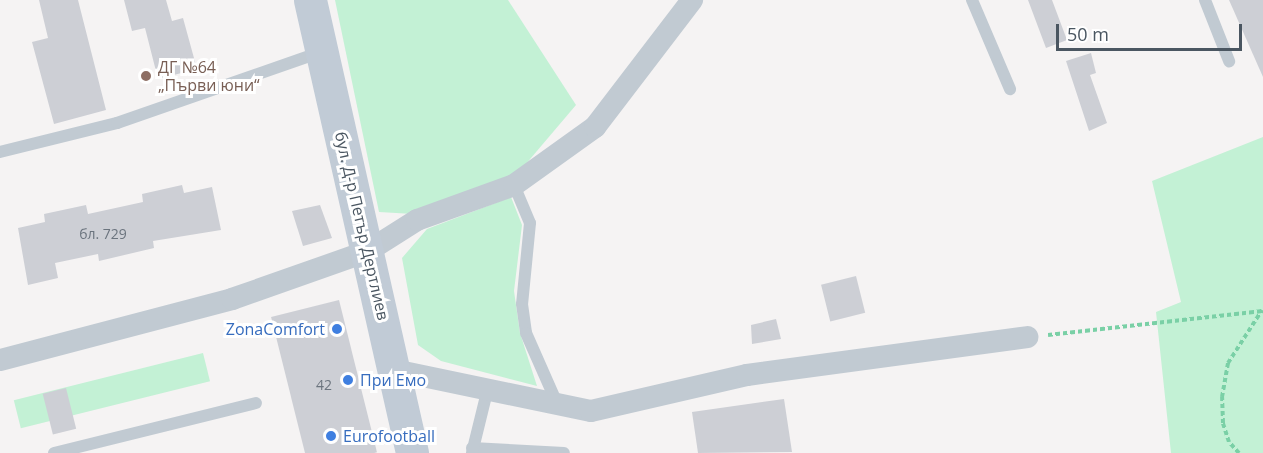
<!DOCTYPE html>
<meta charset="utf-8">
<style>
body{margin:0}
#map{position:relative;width:1263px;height:453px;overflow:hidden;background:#f5f3f3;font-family:"Open Sans",sans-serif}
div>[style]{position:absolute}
.green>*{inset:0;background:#c3f1d5;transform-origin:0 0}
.building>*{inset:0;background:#cdcfd5;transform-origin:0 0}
.path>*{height:4px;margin-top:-2px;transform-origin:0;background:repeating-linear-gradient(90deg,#7ad0a6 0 4.5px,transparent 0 7.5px)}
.lane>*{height:12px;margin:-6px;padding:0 6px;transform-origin:6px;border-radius:6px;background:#c1cad2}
.street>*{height:22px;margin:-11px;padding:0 11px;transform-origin:11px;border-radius:11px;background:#c1cad2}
.secondary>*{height:33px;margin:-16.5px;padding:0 16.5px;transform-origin:16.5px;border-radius:16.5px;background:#c1cbd6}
.dots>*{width:16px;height:16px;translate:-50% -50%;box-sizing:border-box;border:3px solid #fff;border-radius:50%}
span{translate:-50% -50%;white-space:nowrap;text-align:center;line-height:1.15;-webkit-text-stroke:6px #fff;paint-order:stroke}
.number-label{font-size:14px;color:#6b747e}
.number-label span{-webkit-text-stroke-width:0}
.education-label{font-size:16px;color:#785e54}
.left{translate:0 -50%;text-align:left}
.street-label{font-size:16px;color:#4a5661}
.shop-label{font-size:16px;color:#366cbe}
.right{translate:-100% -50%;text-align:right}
.scale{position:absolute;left:1056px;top:24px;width:186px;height:27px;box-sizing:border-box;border:3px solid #4a5661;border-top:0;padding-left:8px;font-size:18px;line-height:21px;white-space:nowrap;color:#4a5661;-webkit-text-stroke:4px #fff;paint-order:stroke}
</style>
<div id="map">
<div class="green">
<div style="clip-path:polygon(335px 0,508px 0,576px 105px,514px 178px,413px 214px,379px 212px)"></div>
<div style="clip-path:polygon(1263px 137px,1263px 453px,1171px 453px,1156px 312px,1181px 302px,1152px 181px)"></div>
<div style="clip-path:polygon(511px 197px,522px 225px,514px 291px,520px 333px,537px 386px,441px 361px,418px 345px,402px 258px,427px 229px)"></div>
<div style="left:203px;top:353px;width:29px;height:195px;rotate:76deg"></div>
</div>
<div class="building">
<div style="clip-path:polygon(39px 0,78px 0,106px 110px,54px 124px,32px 42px,48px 38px)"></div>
<div style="clip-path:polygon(124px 0,166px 0,172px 21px,183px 18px,197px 69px,158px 79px,145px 28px,132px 31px)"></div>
<div style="clip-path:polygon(1028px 0,1052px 0,1067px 40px,1046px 48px)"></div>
<div style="clip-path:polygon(1229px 0,1263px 0,1263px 77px)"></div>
<div style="clip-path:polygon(1091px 53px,1096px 73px,1090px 75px,1107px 123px,1089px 131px,1066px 61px)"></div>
<div style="clip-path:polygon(182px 185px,184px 193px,212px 187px,221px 230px,153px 241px,154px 248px,99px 261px,98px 254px,55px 263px,58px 278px,28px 285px,18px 228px,45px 222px,44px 214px,86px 205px,88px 214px,143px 202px,142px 194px)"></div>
<div style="clip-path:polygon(320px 205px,332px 238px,303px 246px,292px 211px)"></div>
<div style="left:856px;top:276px;width:38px;height:36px;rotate:76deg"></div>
<div style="left:339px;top:300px;width:157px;height:70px;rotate:76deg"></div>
<div style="clip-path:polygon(776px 319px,781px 339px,752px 344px,751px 325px)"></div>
<div style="left:66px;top:388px;width:42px;height:24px;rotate:76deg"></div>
<div style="clip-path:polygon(784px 399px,792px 452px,698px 453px,692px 412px)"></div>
</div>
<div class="path">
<div style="left:1048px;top:335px;width:216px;rotate:-6.4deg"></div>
<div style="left:1239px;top:453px;width:15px;rotate:-132deg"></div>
<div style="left:1229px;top:442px;width:20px;rotate:-108deg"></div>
<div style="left:1223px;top:423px;width:26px;rotate:-92deg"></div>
<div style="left:1222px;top:397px;width:35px;rotate:-80deg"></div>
<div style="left:1228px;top:363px;width:63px;rotate:-57.3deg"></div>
</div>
<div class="lane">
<div style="left:972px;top:0;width:97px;rotate:66.9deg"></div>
<div style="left:1205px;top:0;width:66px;rotate:68.5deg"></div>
<div style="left:0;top:152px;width:121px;rotate:-13.9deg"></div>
<div style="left:117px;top:123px;width:216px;rotate:-19.2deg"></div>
<div style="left:514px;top:185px;width:41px;rotate:67.2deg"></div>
<div style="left:530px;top:223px;width:81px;rotate:95.6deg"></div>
<div style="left:522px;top:304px;width:29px;rotate:82deg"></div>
<div style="left:526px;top:333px;width:74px;rotate:66.2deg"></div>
<div style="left:472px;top:448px;width:92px;rotate:3.1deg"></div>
<div style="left:54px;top:453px;width:208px;rotate:-13.9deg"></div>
<div style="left:472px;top:453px;width:67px;rotate:-76.2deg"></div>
</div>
<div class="street">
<div style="left:0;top:360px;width:240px;rotate:-14.7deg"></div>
<div style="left:232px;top:299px;width:144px;rotate:-19.4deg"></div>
<div style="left:368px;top:251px;width:58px;rotate:-32.3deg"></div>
<div style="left:417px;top:220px;width:103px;rotate:-19.8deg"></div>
<div style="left:514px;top:185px;width:100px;rotate:-35.6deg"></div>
<div style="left:595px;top:127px;width:160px;rotate:-52.6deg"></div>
<div style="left:394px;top:370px;width:201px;rotate:11.8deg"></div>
<div style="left:591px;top:411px;width:160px;rotate:-13deg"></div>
<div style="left:747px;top:375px;width:283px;rotate:-7.7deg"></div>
</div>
<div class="secondary">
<div style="left:310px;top:0;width:464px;rotate:77.3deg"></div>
</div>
<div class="dots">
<div style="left:146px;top:76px;background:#8d6e63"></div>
<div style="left:337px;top:329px;background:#3f7fe0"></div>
<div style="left:348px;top:380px;background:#3f7fe0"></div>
<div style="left:331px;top:436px;background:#3f7fe0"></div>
</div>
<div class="number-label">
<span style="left:103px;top:234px">бл. 729</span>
<span style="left:324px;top:385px">42</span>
</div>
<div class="education-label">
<span class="left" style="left:158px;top:76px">ДГ №64<br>„Първи юни“</span>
</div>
<div class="street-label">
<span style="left:362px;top:226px;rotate:77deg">бул. Д-р Петър Дертлиев</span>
</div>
<div class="shop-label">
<span class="right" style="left:325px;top:329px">ZonaComfort</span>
<span class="left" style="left:360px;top:380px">При Емо</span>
<span class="left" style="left:343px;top:436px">Eurofootball</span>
</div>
<div class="scale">50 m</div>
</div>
